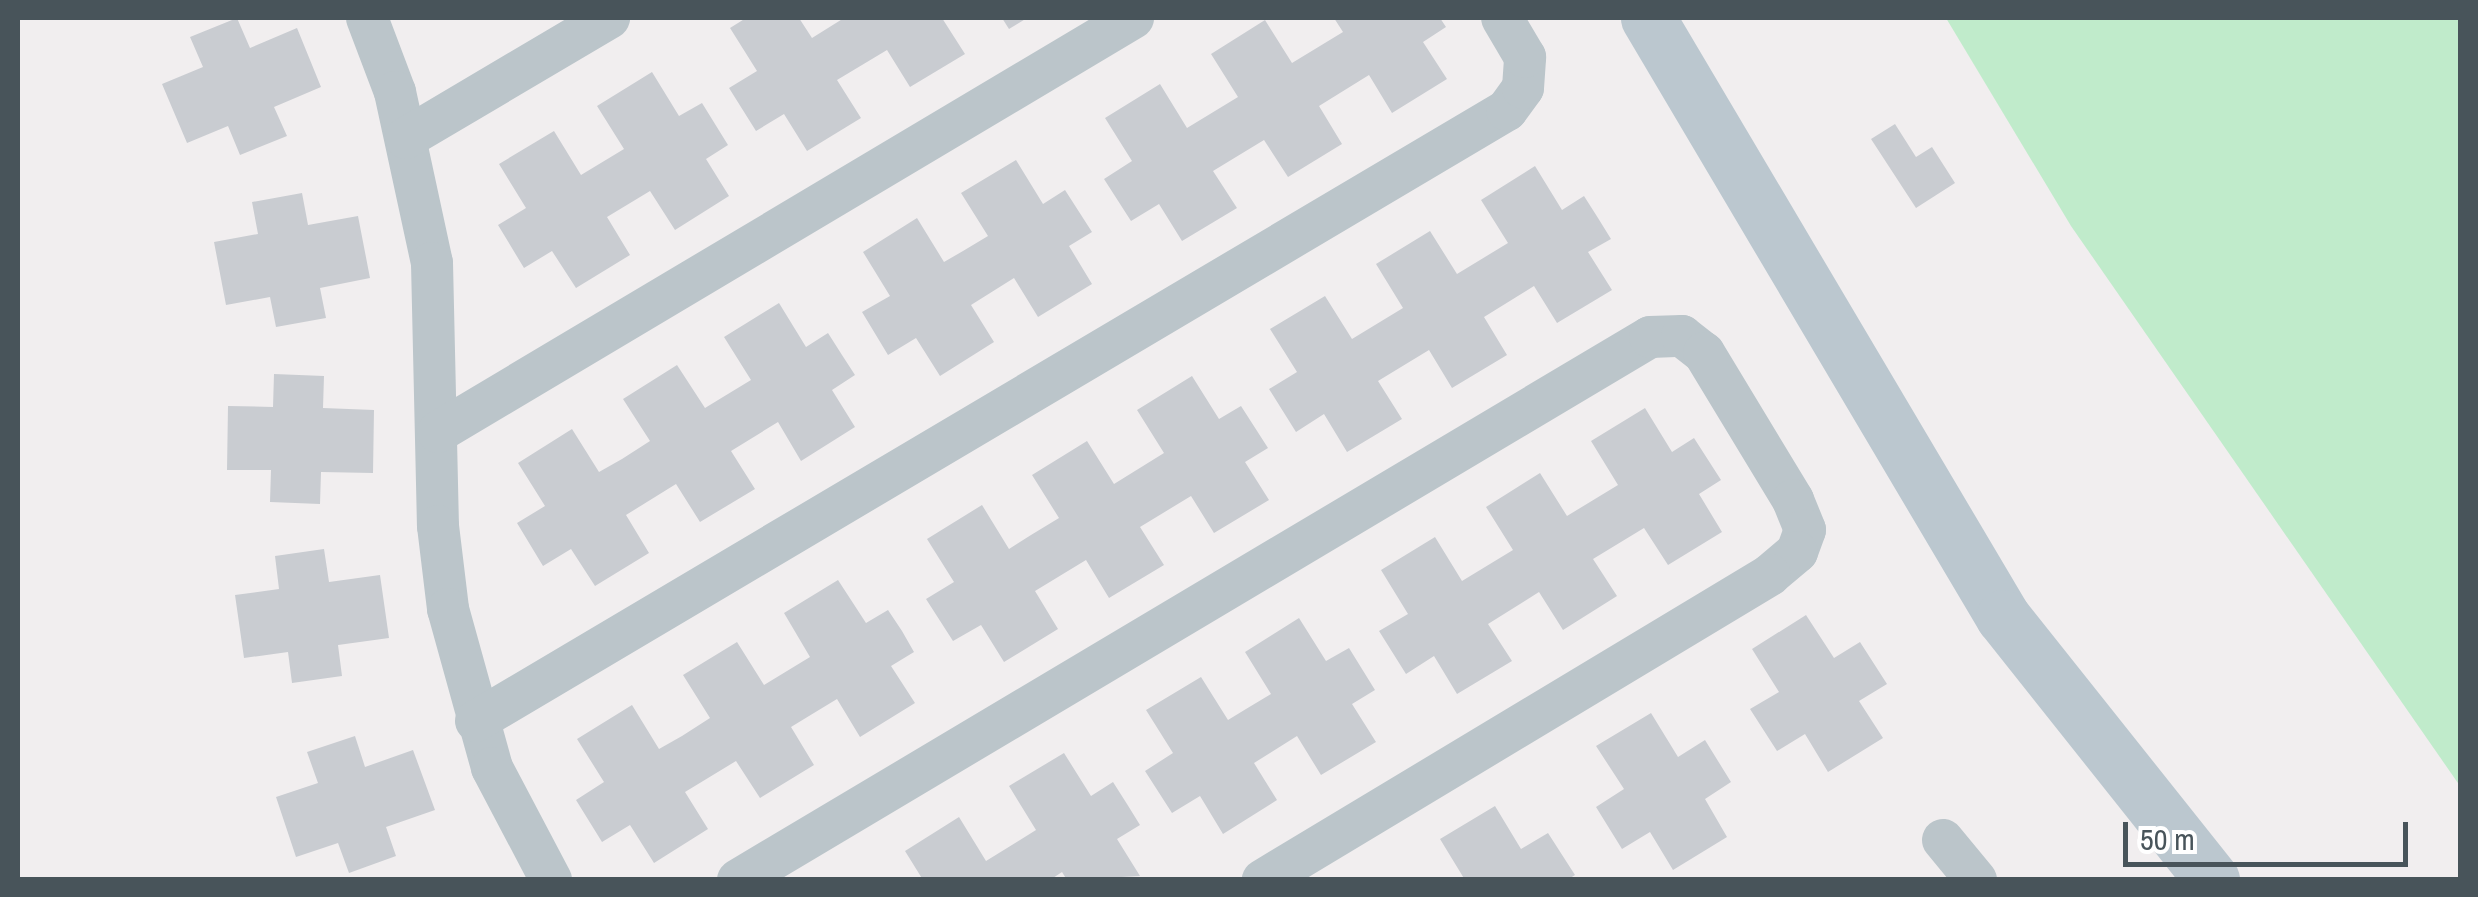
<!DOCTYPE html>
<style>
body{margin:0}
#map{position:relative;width:2478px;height:897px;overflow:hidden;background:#f1eeef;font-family:"Archivo Narrow",sans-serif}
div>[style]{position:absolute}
.green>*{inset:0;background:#c0ebcb}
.building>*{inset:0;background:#c9ccd1}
.street>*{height:42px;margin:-21px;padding:0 21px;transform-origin:21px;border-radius:21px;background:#bbc5ca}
.secondary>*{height:55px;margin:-27.5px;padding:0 27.5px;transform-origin:27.5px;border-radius:27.5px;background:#bbc7cf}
span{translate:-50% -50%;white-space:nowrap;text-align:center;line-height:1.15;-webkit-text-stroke:10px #fff;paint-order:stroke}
.frame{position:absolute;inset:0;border:20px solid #48545a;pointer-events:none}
.scale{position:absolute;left:2123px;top:822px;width:285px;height:45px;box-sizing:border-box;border:5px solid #48545a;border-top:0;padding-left:12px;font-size:30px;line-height:35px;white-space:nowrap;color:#48545a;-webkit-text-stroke:8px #fff;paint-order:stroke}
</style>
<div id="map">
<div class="green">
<div style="clip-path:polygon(1946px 18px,2460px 18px,2460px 786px,2071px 226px)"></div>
</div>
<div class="building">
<div style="clip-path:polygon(237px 18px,250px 48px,297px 28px,321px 87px,274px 107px,287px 136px,240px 155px,228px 126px,187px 143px,162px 84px,203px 67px,190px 37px)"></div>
<div style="clip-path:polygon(746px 18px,799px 18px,812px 38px,844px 18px,942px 18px,965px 54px,910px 87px,887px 50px,837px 80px,861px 118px,807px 151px,784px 114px,756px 131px,729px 88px,757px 71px,730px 28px)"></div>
<div style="clip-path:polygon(1002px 18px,1027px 18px,1009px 29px)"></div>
<div style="clip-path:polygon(1334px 18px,1440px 18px,1446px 27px,1423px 42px,1447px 79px,1392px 113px,1369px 75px,1319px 106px,1342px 144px,1288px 177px,1264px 140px,1236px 157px,1213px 171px,1237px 208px,1182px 241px,1159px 204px,1131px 221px,1104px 179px,1132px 161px,1105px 118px,1160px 84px,1187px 128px,1238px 97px,1211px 54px,1265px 20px,1292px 63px,1343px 32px)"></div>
<div style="clip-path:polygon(652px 72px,679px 116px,702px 103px,728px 145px,706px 159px,729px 196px,675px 230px,650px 191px,607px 217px,630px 255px,576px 288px,552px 251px,524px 268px,498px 225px,526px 208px,499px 164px,554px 131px,581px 175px,624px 149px,597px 106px)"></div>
<div style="clip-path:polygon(1895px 124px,1916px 157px,1932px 147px,1955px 183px,1916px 208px,1871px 139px)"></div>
<div style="clip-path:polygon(1016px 160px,1043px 204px,1065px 190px,1092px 232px,1069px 246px,1092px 284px,1038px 317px,1014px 278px,971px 305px,994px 342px,940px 376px,916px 338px,888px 355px,862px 312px,890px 296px,863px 252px,917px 218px,944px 262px,963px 251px,988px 236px,961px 193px)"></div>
<div style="clip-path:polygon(1535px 166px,1562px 210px,1584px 196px,1598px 218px,1611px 239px,1588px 252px,1612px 290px,1557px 323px,1534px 286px,1484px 317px,1507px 355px,1452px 388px,1429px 350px,1378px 381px,1402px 419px,1347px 452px,1324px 414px,1296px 432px,1269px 389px,1297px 372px,1270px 329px,1325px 296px,1352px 339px,1375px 325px,1403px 308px,1376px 264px,1430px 231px,1457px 274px,1508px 243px,1481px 200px)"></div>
<div style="clip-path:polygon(302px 193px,308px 225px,358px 216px,370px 278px,320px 288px,326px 318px,276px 327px,270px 297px,226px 305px,214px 242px,258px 234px,252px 202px)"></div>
<div style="clip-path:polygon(779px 303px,806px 347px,828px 333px,842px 355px,855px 375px,832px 390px,855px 427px,801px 461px,778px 422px,731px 451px,755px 489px,700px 522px,676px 484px,626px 515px,649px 553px,595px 586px,571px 549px,543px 566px,517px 523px,545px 506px,518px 463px,572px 429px,599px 472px,622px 459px,650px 441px,623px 399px,677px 365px,705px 408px,723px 397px,751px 380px,724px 337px)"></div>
<div style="clip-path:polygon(274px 374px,324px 376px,323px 408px,374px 410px,373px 473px,321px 472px,320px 504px,270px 502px,271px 470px,227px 470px,228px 406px,273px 407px)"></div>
<div style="clip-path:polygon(1192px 376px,1219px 419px,1241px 406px,1268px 448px,1245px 462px,1269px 500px,1214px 533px,1191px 496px,1140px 527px,1164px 565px,1109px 598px,1086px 560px,1035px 591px,1058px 629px,1004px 662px,981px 625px,953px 641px,926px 599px,954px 582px,927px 539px,982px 505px,1009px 549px,1031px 535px,1059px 518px,1032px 475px,1087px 441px,1114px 484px,1164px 453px,1137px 410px)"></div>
<div style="clip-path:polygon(1645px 408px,1672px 452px,1694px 438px,1721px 480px,1699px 494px,1722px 532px,1668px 565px,1644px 528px,1616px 545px,1593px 559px,1617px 596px,1563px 630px,1539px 592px,1488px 624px,1512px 661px,1457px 694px,1434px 656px,1406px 674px,1379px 631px,1408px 614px,1381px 570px,1435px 537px,1462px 581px,1485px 567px,1513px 550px,1486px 507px,1540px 473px,1567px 516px,1618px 485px,1591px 441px)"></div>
<div style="clip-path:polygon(324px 549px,329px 582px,380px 575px,389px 638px,338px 645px,342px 676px,292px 683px,288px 652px,244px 658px,235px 595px,279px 589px,275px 556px)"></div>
<div style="clip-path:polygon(838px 580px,866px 623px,888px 610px,902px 631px,914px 652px,891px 666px,915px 703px,860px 737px,837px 699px,809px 716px,791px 727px,814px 765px,760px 798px,736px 761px,685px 792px,708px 829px,654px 863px,630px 825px,602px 842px,576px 800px,604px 782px,577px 739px,632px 705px,659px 749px,682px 736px,710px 718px,683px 675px,737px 642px,764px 685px,810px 657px,784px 613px)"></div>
<div style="clip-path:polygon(1806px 615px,1834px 658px,1860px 642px,1887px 684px,1859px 701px,1883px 738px,1828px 772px,1805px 734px,1777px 751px,1750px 709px,1779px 692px,1752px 649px)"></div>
<div style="clip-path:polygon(1299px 618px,1326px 661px,1349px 648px,1375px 690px,1352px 704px,1376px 742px,1321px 775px,1297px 736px,1254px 763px,1277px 800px,1223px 834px,1200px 796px,1172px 813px,1145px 771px,1173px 753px,1146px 710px,1201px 677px,1228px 720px,1246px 709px,1271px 694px,1245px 652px)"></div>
<div style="clip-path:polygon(1651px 713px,1678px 757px,1705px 740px,1731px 782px,1705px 799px,1727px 837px,1673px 870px,1650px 832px,1622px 849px,1596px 807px,1624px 789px,1596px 746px)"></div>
<div style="clip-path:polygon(355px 736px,365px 767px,413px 750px,435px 810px,386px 827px,396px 856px,349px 873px,338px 843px,296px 857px,276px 797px,318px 783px,307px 752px)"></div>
<div style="clip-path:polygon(1064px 753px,1091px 796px,1113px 782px,1127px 804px,1140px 825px,1117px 839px,1140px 876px,1067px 880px,1062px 872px,1050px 880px,923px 880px,905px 851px,959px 817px,986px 861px,1036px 830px,1009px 786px)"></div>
<div style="clip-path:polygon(1495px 806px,1521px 849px,1548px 833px,1575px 875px,1567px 880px,1465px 880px,1440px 839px)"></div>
</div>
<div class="street">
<div style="left:367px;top:18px;width:79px;rotate:69.3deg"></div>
<div style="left:395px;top:92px;width:175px;rotate:77.8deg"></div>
<div style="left:432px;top:263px;width:263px;rotate:88.7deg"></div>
<div style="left:438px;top:526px;width:84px;rotate:83.1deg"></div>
<div style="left:448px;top:609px;width:165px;rotate:74.5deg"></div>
<div style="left:492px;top:768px;width:127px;rotate:62.2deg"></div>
<div style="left:406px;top:138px;width:236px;rotate:-30.6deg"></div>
<div style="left:438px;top:432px;width:809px;rotate:-30.78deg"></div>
<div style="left:476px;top:721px;width:1198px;rotate:-30.65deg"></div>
<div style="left:1507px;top:110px;width:27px;rotate:-54deg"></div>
<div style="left:1523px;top:88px;width:31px;rotate:-86deg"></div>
<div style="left:1525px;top:57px;width:45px;rotate:-120.5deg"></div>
<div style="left:1943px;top:840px;width:52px;rotate:50.5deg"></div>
<div style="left:738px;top:880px;width:1061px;rotate:-30.77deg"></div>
<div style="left:1650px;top:337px;width:32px;rotate:-2deg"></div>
<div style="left:1682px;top:336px;width:28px;rotate:38deg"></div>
<div style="left:1704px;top:353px;width:172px;rotate:58.8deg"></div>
<div style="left:1793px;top:500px;width:32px;rotate:68deg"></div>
<div style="left:1805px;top:530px;width:23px;rotate:110deg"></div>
<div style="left:1797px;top:552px;width:35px;rotate:140deg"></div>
<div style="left:1770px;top:575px;width:592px;rotate:148.97deg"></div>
</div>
<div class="secondary">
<div style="left:1648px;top:18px;width:696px;rotate:59.35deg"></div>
<div style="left:2003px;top:617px;width:336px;rotate:51.5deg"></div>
</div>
<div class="frame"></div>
<div class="scale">50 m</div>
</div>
